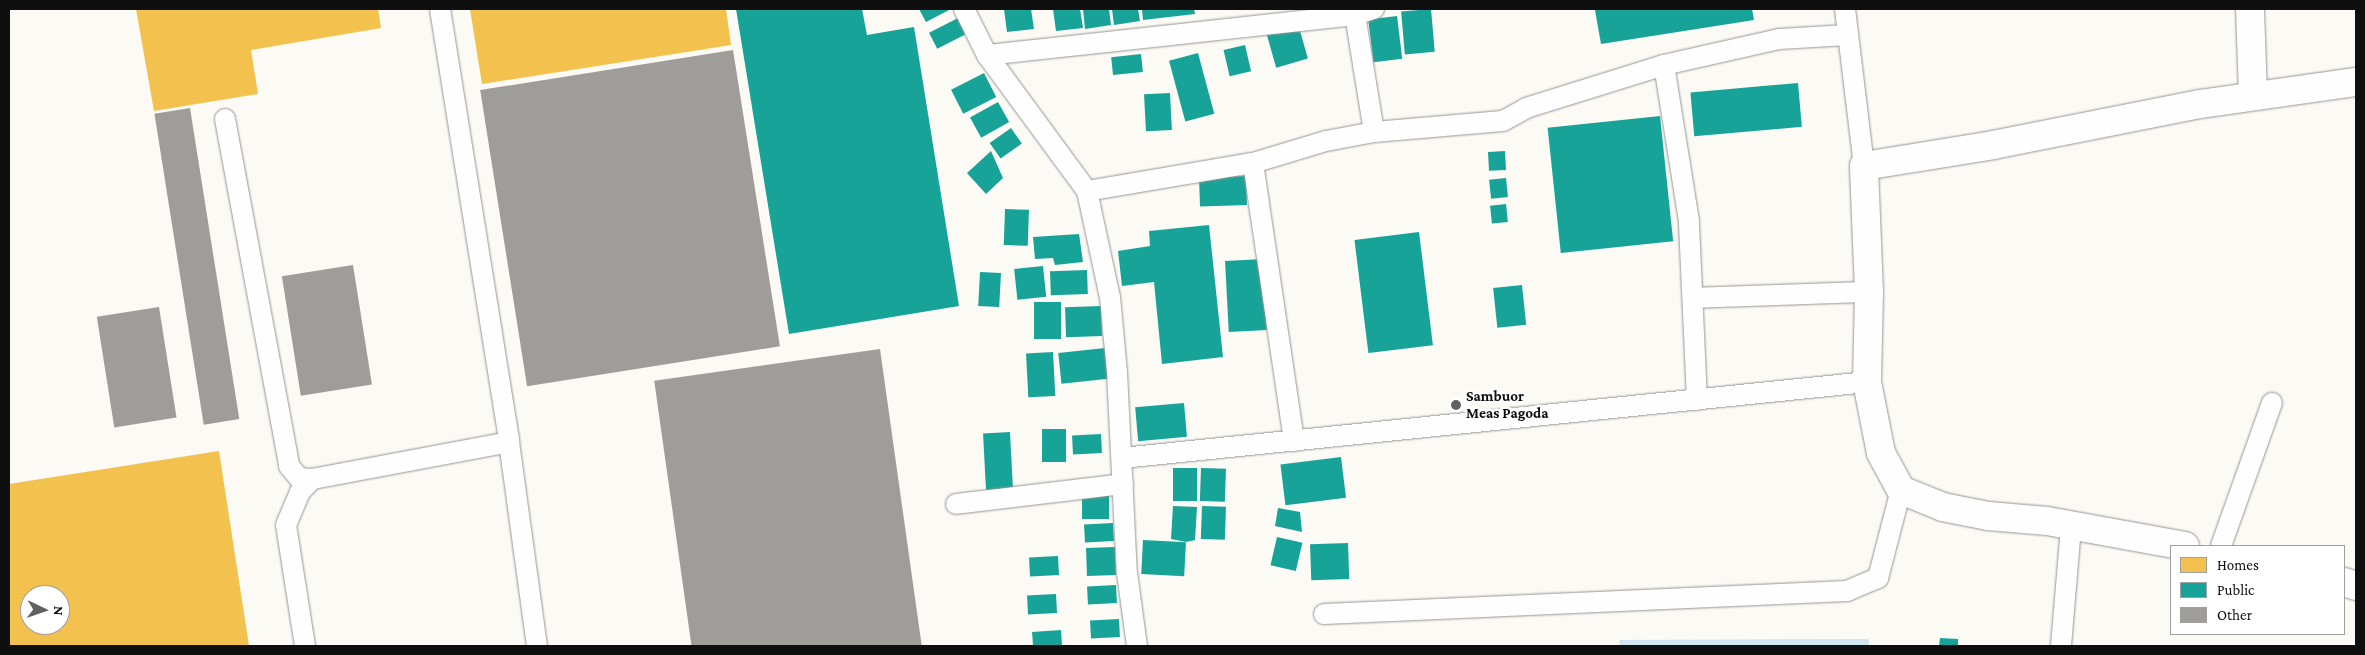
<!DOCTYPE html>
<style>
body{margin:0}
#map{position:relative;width:2365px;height:655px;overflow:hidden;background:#fbfaf5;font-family:"Crimson Pro",serif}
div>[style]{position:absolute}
.water>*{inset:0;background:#d0e6f1}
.homes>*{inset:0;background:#f2c14e}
.public>*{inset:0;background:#17a398;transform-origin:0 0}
.building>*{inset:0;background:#9f9d9a;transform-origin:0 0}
.roads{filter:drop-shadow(0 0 1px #959593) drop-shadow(0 0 1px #959593)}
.service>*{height:20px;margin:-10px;padding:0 10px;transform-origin:10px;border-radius:10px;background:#fefefe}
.minor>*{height:28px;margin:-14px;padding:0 14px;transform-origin:14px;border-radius:14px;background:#fefefe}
.dots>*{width:14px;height:14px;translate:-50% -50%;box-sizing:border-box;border:2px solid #fff;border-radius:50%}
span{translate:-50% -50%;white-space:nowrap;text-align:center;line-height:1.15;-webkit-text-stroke:5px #fff;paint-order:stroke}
.poi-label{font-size:15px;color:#0f0f0f;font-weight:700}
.left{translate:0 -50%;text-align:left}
.frame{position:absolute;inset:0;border:10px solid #0f0f0f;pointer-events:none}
.legend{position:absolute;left:2170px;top:545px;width:175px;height:90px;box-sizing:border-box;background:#fff;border:1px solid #9f9f9f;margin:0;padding:6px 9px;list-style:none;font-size:15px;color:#0f0f0f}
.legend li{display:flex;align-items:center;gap:10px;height:25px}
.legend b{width:25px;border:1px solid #9f9f9f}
.north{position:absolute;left:20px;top:585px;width:50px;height:50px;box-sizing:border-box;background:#fff;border:1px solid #9f9f9f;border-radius:50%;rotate:93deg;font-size:14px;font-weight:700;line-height:20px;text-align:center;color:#0f0f0f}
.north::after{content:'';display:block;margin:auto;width:18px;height:22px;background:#626160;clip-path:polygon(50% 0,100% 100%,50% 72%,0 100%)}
</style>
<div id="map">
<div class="water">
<div style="clip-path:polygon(1869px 639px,1869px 646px,1620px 646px,1619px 640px)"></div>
</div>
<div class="homes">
<div style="clip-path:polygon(136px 9px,378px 9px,381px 28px,251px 50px,258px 94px,154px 111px)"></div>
<div style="clip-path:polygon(470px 9px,726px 9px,731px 45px,482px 84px)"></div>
<div style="clip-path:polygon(evenodd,219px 451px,249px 646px,9px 646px,9px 484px,219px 451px,30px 595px,60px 595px,60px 625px,30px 625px,30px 595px)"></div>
</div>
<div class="public">
<div style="clip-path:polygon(736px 9px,862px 9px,867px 35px,914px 27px,959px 306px,789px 334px)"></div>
<div style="clip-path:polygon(919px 9px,951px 9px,926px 22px)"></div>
<div style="clip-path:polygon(1004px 9px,1031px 9px,1034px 29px,1007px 32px)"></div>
<div style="clip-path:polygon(1053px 9px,1080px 9px,1083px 28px,1056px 31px)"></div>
<div style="clip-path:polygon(1083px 9px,1109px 9px,1111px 25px,1085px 29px)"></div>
<div style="clip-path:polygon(1112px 9px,1138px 9px,1140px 21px,1114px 25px)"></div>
<div style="clip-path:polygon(1142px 9px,1194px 9px,1195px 14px,1143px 20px)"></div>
<div style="left:1431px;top:9px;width:43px;height:30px;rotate:85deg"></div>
<div style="clip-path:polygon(1602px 9px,1752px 9px,1754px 20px,1601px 44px,1595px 10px)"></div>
<div style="left:962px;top:16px;width:18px;height:37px;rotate:63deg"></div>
<div style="left:1397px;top:16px;width:43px;height:29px;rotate:83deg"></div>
<div style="left:1298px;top:24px;width:36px;height:33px;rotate:74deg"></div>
<div style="left:1245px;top:45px;width:27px;height:22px;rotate:77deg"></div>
<div style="left:1198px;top:53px;width:63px;height:30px;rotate:75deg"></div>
<div style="left:1141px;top:54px;width:18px;height:30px;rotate:84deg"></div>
<div style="left:984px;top:73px;width:27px;height:37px;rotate:63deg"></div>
<div style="left:1798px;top:83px;width:44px;height:108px;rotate:85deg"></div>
<div style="left:1170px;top:93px;width:37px;height:26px;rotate:87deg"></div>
<div style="left:998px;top:102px;width:23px;height:32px;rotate:61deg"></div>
<div style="left:1660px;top:116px;width:126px;height:113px;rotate:84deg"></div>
<div style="left:1011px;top:128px;width:19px;height:26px;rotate:55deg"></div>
<div style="clip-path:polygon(991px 151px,1003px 178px,986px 194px,967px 173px)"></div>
<div style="left:1505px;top:151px;width:19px;height:17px;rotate:87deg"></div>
<div style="left:1246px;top:176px;width:29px;height:47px;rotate:88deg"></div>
<div style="left:1506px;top:178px;width:19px;height:17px;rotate:84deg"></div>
<div style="left:1506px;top:204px;width:18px;height:16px;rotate:84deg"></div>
<div style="left:1005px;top:209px;width:24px;height:36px;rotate:2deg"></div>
<div style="clip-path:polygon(1209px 225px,1223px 357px,1162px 364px,1154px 282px,1122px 286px,1118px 251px,1150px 246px,1149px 231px)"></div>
<div style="left:1419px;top:232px;width:114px;height:65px;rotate:83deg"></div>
<div style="clip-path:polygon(1079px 234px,1083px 262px,1055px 265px,1053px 258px,1035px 259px,1033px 237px)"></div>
<div style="left:1263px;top:259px;width:71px;height:38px;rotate:87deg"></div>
<div style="left:1043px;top:266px;width:31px;height:29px;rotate:84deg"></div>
<div style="left:1087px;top:270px;width:24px;height:37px;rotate:88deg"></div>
<div style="left:980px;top:272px;width:21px;height:34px;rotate:3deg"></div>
<div style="left:1522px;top:285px;width:40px;height:29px;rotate:84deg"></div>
<div style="left:1034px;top:302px;width:27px;height:37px"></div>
<div style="left:1101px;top:306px;width:30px;height:36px;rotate:88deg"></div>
<div style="left:1105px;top:348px;width:31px;height:47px;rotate:84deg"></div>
<div style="left:1053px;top:352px;width:44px;height:27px;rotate:87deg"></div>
<div style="left:1184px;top:403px;width:34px;height:49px;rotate:85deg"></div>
<div style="left:1066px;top:429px;width:33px;height:24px;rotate:90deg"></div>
<div style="left:1010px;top:432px;width:57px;height:27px;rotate:87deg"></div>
<div style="left:1101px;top:434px;width:19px;height:29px;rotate:87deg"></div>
<div style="left:1341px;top:457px;width:41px;height:61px;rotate:83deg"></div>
<div style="left:1173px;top:468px;width:24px;height:33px"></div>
<div style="left:1201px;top:468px;width:25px;height:33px;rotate:2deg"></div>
<div style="left:1082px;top:494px;width:27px;height:25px"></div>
<div style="clip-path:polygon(1173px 506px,1197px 507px,1195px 540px,1186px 542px,1171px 539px)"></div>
<div style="left:1202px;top:506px;width:24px;height:33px;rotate:2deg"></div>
<div style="clip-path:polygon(1278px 508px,1300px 512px,1302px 532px,1275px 526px)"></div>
<div style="left:1113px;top:523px;width:18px;height:29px;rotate:87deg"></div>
<div style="left:1277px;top:537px;width:26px;height:29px;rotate:13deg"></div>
<div style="left:1143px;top:540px;width:43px;height:34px;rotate:3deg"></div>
<div style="left:1348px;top:543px;width:36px;height:38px;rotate:88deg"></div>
<div style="left:1115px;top:547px;width:28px;height:29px;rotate:88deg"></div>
<div style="left:1058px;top:556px;width:19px;height:29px;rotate:87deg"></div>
<div style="left:1116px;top:585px;width:18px;height:29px;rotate:87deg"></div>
<div style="left:1056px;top:594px;width:19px;height:29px;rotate:87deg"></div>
<div style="left:1119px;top:619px;width:18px;height:29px;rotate:87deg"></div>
<div style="left:1061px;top:630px;width:16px;height:29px;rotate:86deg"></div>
<div style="clip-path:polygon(1940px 638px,1958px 639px,1958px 646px,1939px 646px)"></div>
</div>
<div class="building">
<div style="left:733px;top:50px;width:300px;height:256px;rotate:81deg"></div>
<div style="left:190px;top:108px;width:315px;height:36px;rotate:81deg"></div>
<div style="left:353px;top:265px;width:121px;height:72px;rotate:81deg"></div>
<div style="left:159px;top:307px;width:112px;height:63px;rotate:81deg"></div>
<div style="left:880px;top:349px;width:300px;height:228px;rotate:82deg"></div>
</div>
<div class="roads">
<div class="service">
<div style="left:440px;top:9px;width:438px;rotate:80.9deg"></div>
<div style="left:509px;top:442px;width:206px;rotate:82.2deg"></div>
<div style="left:964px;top:9px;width:51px;rotate:63.4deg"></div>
<div style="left:987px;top:55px;width:169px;rotate:53.7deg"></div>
<div style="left:1087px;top:191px;width:108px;rotate:77.8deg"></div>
<div style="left:1110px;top:297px;width:75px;rotate:84.7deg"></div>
<div style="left:1117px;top:372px;width:201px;rotate:87.2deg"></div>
<div style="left:1127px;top:573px;width:74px;rotate:82.2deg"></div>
<div style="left:1845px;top:9px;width:158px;rotate:83.1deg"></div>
<div style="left:987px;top:55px;width:370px;rotate:-6.2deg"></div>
<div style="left:225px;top:119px;width:353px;rotate:79.5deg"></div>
<div style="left:289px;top:466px;width:16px;rotate:50deg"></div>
<div style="left:299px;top:478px;width:13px;rotate:4deg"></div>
<div style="left:312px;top:479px;width:200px;rotate:-10.6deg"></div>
<div style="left:1374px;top:132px;width:119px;rotate:-99.2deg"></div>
<div style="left:1355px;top:15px;width:20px;rotate:-18deg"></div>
<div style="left:1253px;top:163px;width:281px;rotate:81.6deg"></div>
<div style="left:1087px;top:191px;width:168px;rotate:-9.6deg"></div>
<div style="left:1253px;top:163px;width:76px;rotate:-16.8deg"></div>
<div style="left:1326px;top:141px;width:49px;rotate:-10.6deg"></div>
<div style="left:1374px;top:132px;width:129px;rotate:-4.9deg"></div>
<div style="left:1503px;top:121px;width:26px;rotate:-29deg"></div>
<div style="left:1526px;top:108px;width:145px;rotate:-17.3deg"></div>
<div style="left:1693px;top:298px;width:176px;rotate:-2deg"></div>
<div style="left:1697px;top:400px;width:179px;rotate:-92.6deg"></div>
<div style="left:1689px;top:221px;width:158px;rotate:-99.1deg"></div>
<div style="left:1664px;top:65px;width:118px;rotate:-12.7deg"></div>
<div style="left:1779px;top:39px;width:69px;rotate:-3.3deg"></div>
<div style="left:1122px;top:458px;width:749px;rotate:-5.82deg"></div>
<div style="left:956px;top:504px;width:168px;rotate:-6.8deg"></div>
<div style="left:2221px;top:546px;width:152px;rotate:-70.4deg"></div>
<div style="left:1324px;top:614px;width:524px;rotate:-2.52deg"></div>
<div style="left:1847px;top:591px;width:34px;rotate:-23deg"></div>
<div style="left:1878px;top:578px;width:91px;rotate:-75.4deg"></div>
<div style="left:305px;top:646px;width:122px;rotate:-98.9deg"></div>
<div style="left:286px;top:525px;width:36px;rotate:-67deg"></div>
<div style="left:300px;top:492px;width:18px;rotate:-47deg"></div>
<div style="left:2061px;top:646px;width:120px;rotate:-85.2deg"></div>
</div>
<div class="minor">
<div style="left:2250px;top:9px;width:86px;rotate:88deg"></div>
<div style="left:2185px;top:546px;width:140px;rotate:-169.7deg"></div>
<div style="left:2047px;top:521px;width:59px;rotate:-175.2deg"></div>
<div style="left:1988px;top:516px;width:46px;rotate:-168.7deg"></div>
<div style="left:1943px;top:507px;width:45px;rotate:-158deg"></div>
<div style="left:1901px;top:490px;width:42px;rotate:-118.4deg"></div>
<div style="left:1881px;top:453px;width:72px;rotate:-101.2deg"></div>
<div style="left:1867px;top:382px;width:90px;rotate:-88.7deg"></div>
<div style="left:1869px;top:292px;width:126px;rotate:-92.3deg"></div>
<div style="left:1864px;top:166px;width:131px;rotate:-9.2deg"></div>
<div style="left:1993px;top:145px;width:212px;rotate:-11.2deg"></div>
<div style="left:2201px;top:104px;width:157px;rotate:-8.1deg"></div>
<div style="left:2344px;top:582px;width:13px;rotate:18deg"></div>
</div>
</div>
<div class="dots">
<div style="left:1456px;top:405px;background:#626160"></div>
</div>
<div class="poi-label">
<span class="left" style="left:1466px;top:405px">Sambuor<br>Meas Pagoda</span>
</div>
<div class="frame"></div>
<ul class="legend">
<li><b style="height:14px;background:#f2c14e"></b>Homes</li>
<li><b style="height:14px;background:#17a398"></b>Public</li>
<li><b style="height:14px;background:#9f9d9a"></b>Other</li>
</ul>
<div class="north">N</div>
</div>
